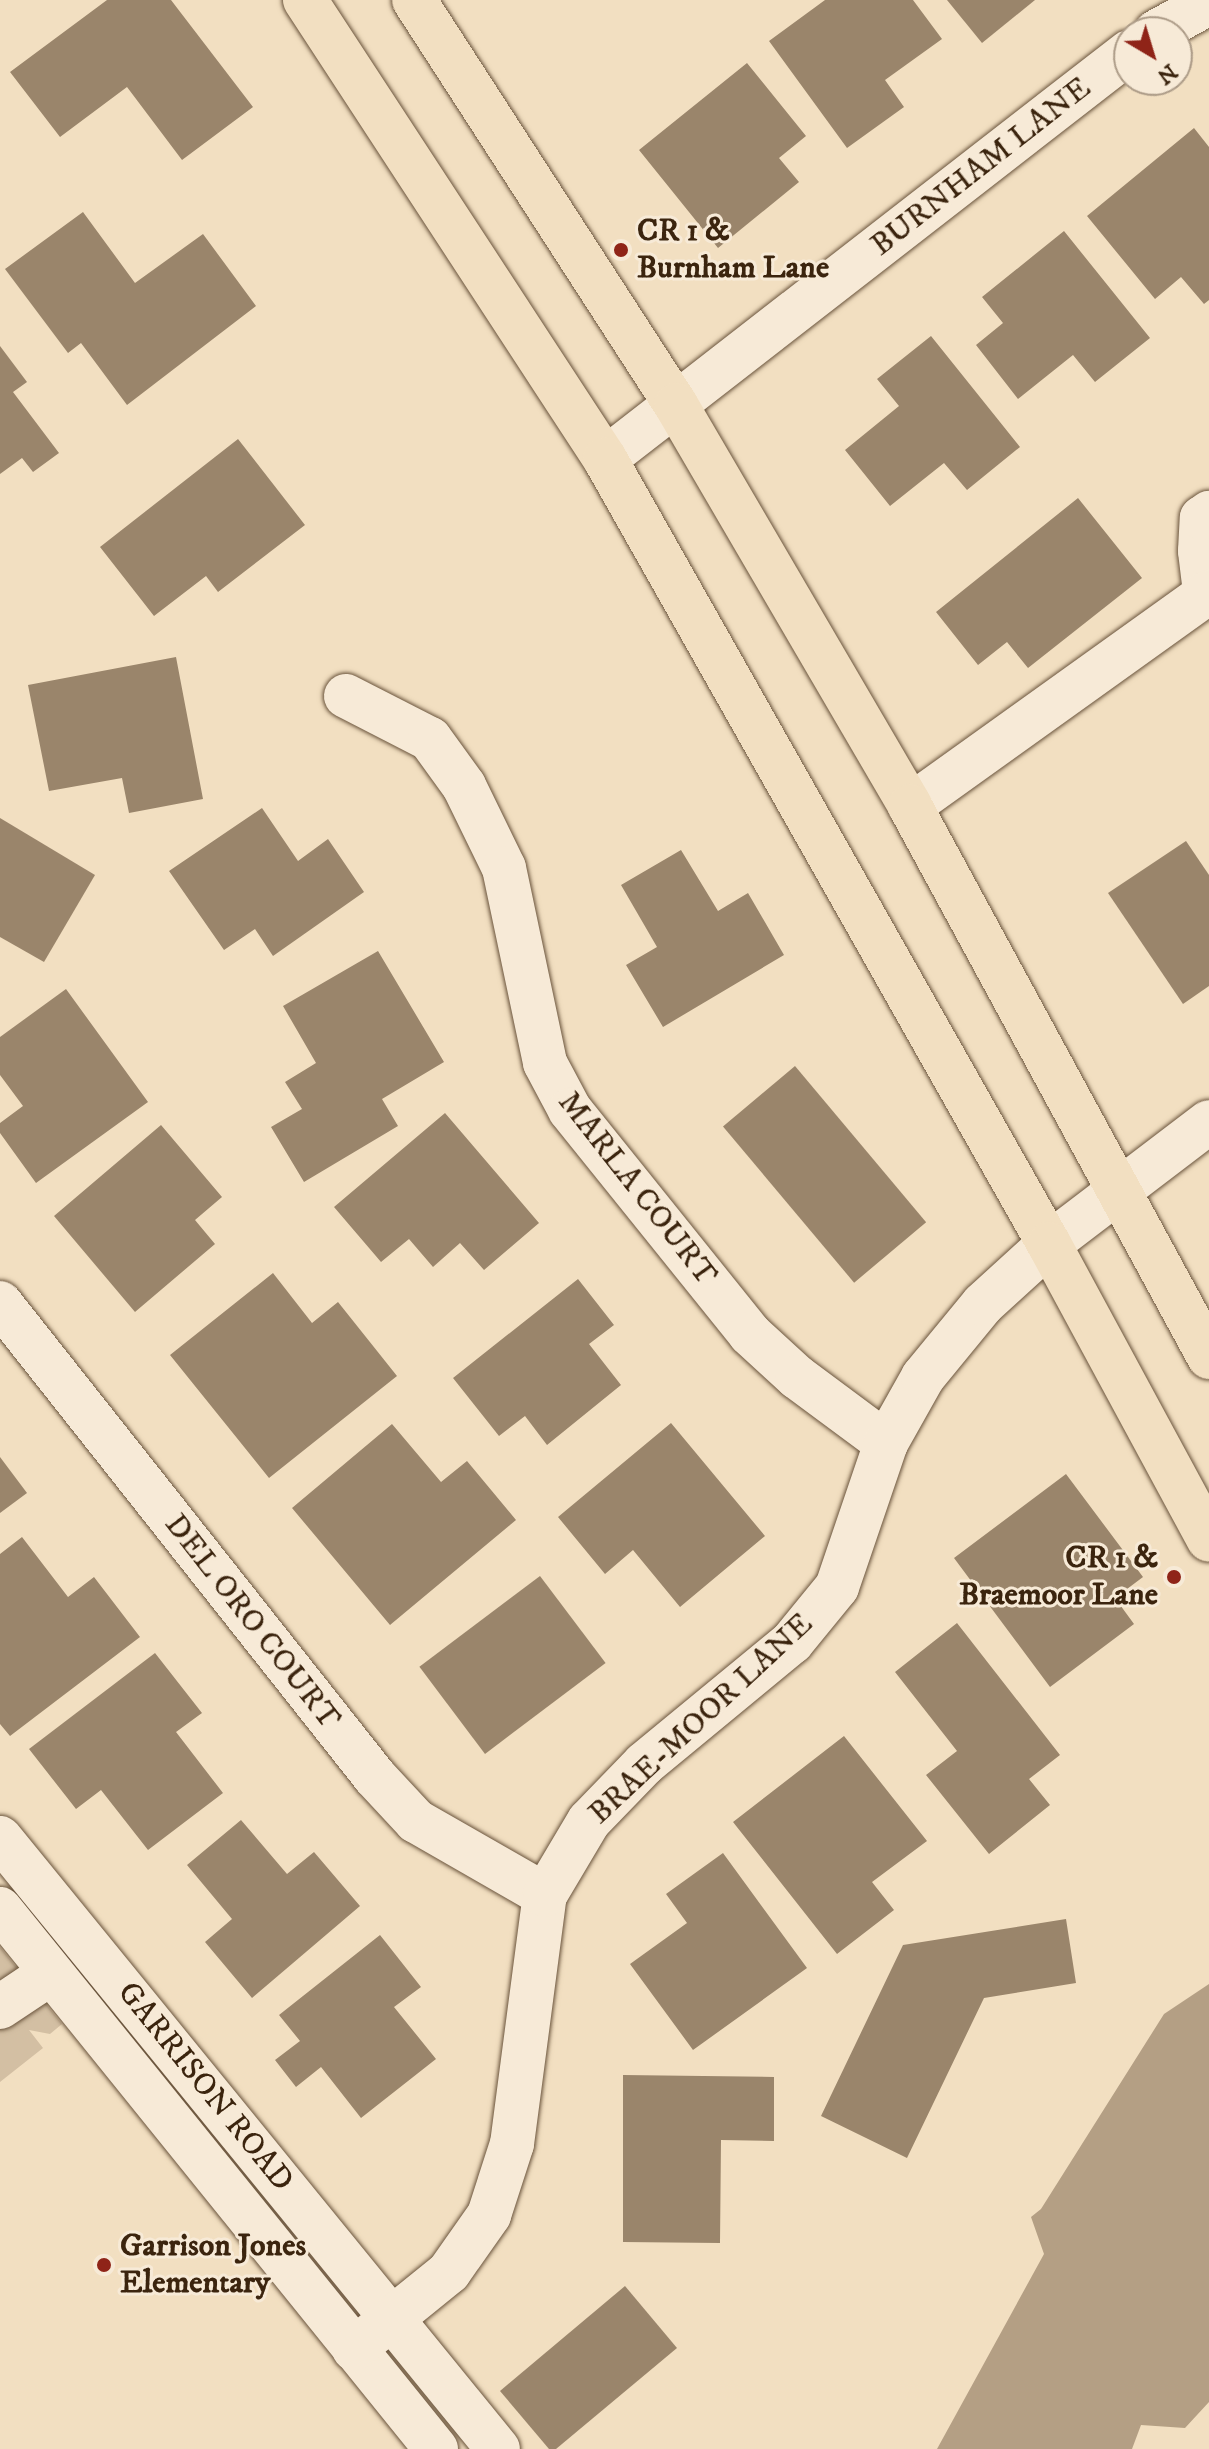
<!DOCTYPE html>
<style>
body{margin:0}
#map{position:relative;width:1209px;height:2449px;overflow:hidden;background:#f2dfc1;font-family:"IM FELL DW Pica",serif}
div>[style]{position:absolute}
.green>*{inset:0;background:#d3bfa3}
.water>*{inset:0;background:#b49f84}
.building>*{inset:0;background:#9a856b;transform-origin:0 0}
.roads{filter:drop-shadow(0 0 2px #69533b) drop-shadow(0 0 2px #69533b)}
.minor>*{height:44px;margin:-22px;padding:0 22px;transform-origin:22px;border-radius:22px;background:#f7ead7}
.major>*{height:44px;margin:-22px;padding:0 22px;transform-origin:22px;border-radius:22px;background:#f2dfc1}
.dots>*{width:22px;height:22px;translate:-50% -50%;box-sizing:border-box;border:4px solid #f7ead7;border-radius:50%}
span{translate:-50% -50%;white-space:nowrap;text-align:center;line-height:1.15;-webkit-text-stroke:6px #f7ead7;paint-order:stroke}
.street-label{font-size:32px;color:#3b240e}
.poi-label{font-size:32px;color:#3b240e;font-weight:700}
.left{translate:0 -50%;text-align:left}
.right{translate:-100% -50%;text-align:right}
.north{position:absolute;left:1113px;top:16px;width:80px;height:80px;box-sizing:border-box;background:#f7ead7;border:2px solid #ac9b87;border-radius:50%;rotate:142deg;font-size:22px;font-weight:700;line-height:32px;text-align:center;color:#3b240e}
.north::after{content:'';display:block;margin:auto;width:28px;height:36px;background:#8f2418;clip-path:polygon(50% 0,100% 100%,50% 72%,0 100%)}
</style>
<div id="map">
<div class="green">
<div style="clip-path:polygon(0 1947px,62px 2024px,50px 2034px,29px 2030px,43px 2048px,0 2082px)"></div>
</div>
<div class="water">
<div style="clip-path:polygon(1209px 1984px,1209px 2402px,1185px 2428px,1141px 2425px,1132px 2449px,937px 2449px,1044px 2254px,1031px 2217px,1041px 2209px,1164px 2014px)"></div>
</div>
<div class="building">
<div style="clip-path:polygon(107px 0,171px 0,253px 107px,182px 160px,127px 87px,60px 137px,10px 72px)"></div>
<div style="clip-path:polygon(825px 0,913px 0,942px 39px,885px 80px,904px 107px,847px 148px,769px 41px)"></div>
<div style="clip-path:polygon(947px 0,1035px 0,982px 43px)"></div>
<div style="clip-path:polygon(747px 63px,806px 136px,779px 158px,799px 182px,718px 248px,639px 150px)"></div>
<div style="clip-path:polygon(1194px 128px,1209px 147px,1209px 300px,1204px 304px,1181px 277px,1155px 299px,1087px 216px)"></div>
<div style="clip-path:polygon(83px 212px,135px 283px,203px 234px,256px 306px,127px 405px,81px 343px,68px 353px,5px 269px)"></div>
<div style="clip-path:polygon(1064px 231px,1150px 338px,1095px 382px,1073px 355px,1018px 399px,976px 345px,1003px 323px,982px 297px)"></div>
<div style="clip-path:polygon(931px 336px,1020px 447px,967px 490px,944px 463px,890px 506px,845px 450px,899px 406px,877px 379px)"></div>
<div style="clip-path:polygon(0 346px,27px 382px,13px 392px,59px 453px,33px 472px,22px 458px,0 474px)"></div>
<div style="clip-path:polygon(238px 439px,305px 525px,218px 592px,206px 576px,154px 616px,100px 547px)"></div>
<div style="clip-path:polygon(1078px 498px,1142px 578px,1028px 668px,1007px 642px,978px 665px,936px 612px)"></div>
<div style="clip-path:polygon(176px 657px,203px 799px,129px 813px,122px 778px,49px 791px,28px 685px)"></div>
<div style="clip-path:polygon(262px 808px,298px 861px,328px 839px,364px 892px,273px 956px,255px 929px,224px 950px,169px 871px)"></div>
<div style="clip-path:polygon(0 818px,95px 875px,44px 962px,0 937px)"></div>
<div style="clip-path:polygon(1186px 841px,1209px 875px,1209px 986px,1183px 1004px,1108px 893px)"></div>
<div style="clip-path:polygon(681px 850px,718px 911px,748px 893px,784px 955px,663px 1027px,626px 965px,657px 947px,621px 885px)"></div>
<div style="clip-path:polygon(378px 951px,444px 1062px,382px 1099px,398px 1126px,304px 1182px,271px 1127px,302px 1109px,285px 1082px,316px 1063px,283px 1006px)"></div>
<div style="clip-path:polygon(66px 989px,148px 1102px,36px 1183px,0 1133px,0 1123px,23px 1106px,0 1075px,0 1037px)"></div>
<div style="left:795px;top:1066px;width:204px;height:94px;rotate:50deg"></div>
<div style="clip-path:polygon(445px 1113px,539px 1223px,484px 1270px,460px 1243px,433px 1267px,409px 1239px,381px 1262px,334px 1207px)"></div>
<div style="clip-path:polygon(161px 1125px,222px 1197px,195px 1220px,215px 1244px,135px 1312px,54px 1216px)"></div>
<div style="clip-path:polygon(273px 1273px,312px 1323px,338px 1302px,397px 1376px,269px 1478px,170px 1355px)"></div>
<div style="clip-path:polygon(578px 1279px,614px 1325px,589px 1344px,621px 1385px,547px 1445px,525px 1416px,499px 1436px,453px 1378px)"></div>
<div style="clip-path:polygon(671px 1423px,765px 1536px,680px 1607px,633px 1550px,605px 1574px,558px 1517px)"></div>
<div style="clip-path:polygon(392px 1424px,441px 1482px,467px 1461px,516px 1520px,390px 1625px,292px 1508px)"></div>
<div style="clip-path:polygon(0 1457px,27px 1493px,0 1513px)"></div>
<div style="clip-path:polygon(1066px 1474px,1143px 1577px,1115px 1598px,1134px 1624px,1050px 1687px,954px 1558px)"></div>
<div style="clip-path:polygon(22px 1537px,68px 1597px,94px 1577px,140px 1637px,10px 1736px,0 1724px,0 1554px)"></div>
<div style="left:540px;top:1576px;width:109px;height:151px;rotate:53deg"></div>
<div style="clip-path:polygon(957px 1623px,1060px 1755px,1029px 1779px,1050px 1805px,989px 1854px,926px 1775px,957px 1751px,895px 1672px)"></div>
<div style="clip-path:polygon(155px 1653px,202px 1713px,176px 1732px,223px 1793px,148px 1850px,101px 1790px,76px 1809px,29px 1749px)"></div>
<div style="clip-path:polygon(844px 1736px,927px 1841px,872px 1882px,894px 1910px,837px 1954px,733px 1822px)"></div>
<div style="clip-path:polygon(241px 1820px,287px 1874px,314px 1852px,360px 1906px,252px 1998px,205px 1942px,232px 1919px,187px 1865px)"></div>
<div style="clip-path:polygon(723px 1853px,807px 1968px,693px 2050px,630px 1964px,687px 1923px,666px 1894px)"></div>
<div style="clip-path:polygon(1066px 1919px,1076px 1983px,984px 1998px,907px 2158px,821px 2116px,903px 1945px)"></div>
<div style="clip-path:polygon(380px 1935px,421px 1987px,394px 2007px,436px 2059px,361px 2118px,321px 2067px,296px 2087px,275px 2060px,300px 2041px,279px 2015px)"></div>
<div style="clip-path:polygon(623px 2075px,774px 2077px,774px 2141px,721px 2140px,720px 2243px,623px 2242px)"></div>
<div style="clip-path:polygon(625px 2286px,677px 2348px,556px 2449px,549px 2449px,500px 2391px)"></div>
</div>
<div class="roads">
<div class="minor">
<div style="left:1156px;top:32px;width:60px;rotate:-28.7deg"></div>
<div style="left:605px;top:459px;width:663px;rotate:-37.84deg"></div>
<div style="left:1205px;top:592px;width:41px;rotate:-97deg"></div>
<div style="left:1200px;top:551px;width:33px;rotate:-87deg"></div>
<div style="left:1202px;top:518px;width:9px;rotate:-36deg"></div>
<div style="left:346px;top:696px;width:94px;rotate:27.1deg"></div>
<div style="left:430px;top:739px;width:58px;rotate:54.1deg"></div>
<div style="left:464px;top:786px;width:91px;rotate:64deg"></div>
<div style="left:504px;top:868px;width:199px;rotate:78.1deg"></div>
<div style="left:545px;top:1063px;width:53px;rotate:62deg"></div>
<div style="left:570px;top:1110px;width:287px;rotate:51.2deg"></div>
<div style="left:750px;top:1334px;width:64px;rotate:42.5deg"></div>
<div style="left:797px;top:1377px;width:111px;rotate:36.6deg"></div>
<div style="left:910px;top:806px;width:368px;rotate:-35.6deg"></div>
<div style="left:0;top:1303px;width:604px;rotate:51.65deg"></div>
<div style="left:375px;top:1777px;width:60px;rotate:47deg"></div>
<div style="left:416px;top:1821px;width:149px;rotate:29.8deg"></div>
<div style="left:0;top:1838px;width:788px;rotate:50.82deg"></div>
<div style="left:0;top:1909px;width:694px;rotate:51.08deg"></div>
<div style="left:0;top:2007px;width:61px;rotate:-33.7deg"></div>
<div style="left:354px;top:2349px;width:122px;rotate:-39deg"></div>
<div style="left:449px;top:2272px;width:70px;rotate:-54.9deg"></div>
<div style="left:489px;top:2215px;width:75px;rotate:-72.1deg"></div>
<div style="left:512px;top:2144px;width:251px;rotate:-82.5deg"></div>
<div style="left:545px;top:1895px;width:86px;rotate:-59.3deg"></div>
<div style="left:589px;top:1821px;width:79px;rotate:-46deg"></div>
<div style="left:644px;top:1764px;width:192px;rotate:-39.5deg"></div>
<div style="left:792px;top:1642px;width:71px;rotate:-50.7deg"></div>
<div style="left:837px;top:1587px;width:152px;rotate:-71.2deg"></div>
<div style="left:886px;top:1443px;width:76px;rotate:-60.7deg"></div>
<div style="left:923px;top:1377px;width:94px;rotate:-50.6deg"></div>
<div style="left:983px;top:1304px;width:89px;rotate:-42.3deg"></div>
<div style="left:1049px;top:1244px;width:201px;rotate:-37.3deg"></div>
</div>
<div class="major">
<div style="left:305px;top:0;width:548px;rotate:56.83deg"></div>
<div style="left:605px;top:459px;width:902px;rotate:60.51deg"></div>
<div style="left:1049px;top:1244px;width:336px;rotate:61.6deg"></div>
<div style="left:414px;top:0;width:482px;rotate:57.1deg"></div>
<div style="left:676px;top:405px;width:464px;rotate:59.7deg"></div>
<div style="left:910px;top:806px;width:627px;rotate:61.51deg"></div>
</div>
</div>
<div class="dots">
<div style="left:621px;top:250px;background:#8f2418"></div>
<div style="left:1174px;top:1577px;background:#8f2418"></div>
<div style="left:104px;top:2265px;background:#8f2418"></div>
</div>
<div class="street-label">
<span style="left:981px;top:167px;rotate:-38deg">BURNHAM LANE</span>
<span style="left:637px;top:1189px;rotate:52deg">MARLA COURT</span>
<span style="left:252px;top:1622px;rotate:52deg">DEL ORO COURT</span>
<span style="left:701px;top:1719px;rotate:-43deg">BRAE-MOOR LANE</span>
<span style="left:205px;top:2087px;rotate:51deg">GARRISON ROAD</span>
</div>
<div class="poi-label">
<span class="left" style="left:637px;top:250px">CR 1 &amp;<br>Burnham Lane</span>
<span class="right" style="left:1158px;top:1577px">CR 1 &amp;<br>Braemoor Lane</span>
<span class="left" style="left:120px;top:2265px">Garrison Jones<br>Elementary</span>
</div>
<div class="north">N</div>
</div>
